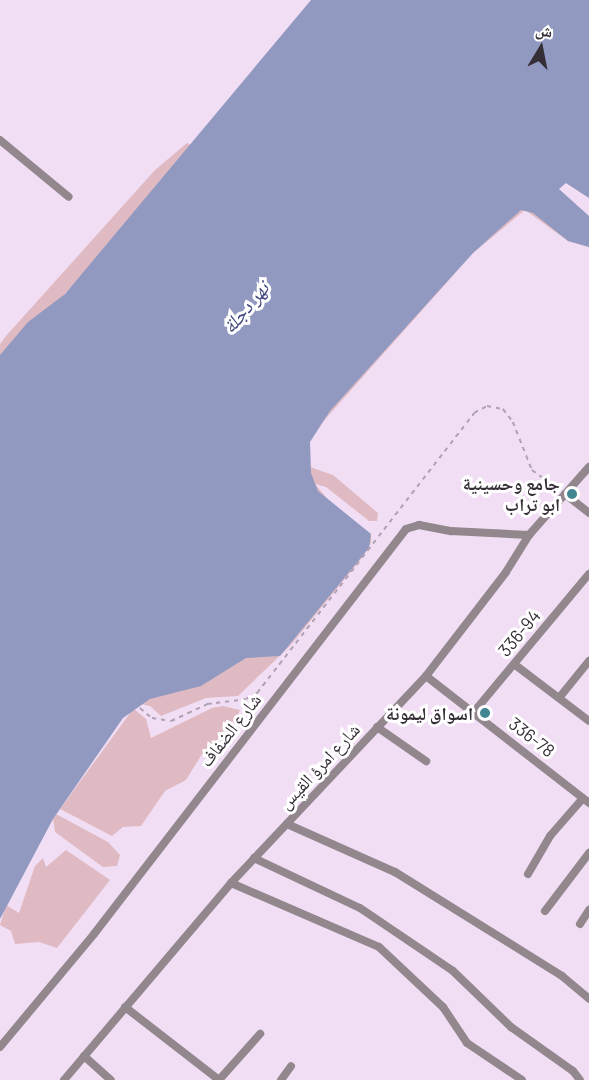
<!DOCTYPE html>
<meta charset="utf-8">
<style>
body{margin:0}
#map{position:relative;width:589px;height:1080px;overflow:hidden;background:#f1def5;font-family:Barlow,"Noto Naskh Arabic",sans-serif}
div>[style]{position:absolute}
.green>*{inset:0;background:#dfbac2}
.water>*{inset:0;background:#9299c0}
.path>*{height:1.5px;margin-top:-0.75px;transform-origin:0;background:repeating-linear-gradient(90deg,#b0a1b3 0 4.5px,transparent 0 9px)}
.minor>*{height:8px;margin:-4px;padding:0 4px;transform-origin:4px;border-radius:4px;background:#92878d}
.dots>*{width:16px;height:16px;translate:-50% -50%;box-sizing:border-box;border:3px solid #fff;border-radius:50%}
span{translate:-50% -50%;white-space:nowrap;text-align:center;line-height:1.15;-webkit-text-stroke:6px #fff;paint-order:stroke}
.poi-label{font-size:18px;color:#352e37;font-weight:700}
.right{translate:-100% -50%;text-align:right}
.street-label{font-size:18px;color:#352e37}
.water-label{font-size:20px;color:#444a7f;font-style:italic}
.north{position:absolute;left:511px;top:18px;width:60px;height:60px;-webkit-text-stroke:4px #fff;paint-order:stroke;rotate:10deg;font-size:16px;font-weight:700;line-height:24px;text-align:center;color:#352e37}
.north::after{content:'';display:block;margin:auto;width:21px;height:27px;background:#352e37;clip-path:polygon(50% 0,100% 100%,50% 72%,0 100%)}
</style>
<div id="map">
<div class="green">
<div style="clip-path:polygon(187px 143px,193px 146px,76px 286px,70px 288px,0 366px,0 344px,6px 336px,155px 170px)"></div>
<div style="clip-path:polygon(531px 150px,589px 198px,566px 183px,559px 187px,559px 192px,589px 216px,589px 247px,568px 241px,525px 210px,473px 253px,312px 434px,308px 448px,310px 467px,333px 475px,378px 513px,377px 521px,369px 521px,326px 487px,315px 484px,331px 503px,371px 534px,371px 543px,361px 559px,290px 646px,238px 696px,206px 698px,161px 716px,150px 706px,141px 704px,134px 709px,146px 719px,151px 738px,212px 708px,223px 706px,240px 710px,235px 724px,202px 754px,186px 780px,165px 791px,141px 826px,123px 827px,112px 836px,60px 809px,133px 709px,210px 559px)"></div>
<div style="clip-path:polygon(56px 814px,108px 842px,120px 855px,117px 866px,103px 867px,55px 832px,53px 819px)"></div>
<div style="clip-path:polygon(66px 850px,110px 880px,57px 948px,39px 942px,15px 944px,11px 931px,0 925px,6px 905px,19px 913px,35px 866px,43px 858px,46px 867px)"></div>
</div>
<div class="water">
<div style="clip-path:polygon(311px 0,589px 0,589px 198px,566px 183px,559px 189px,589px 216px,589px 247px,568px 241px,533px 213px,521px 210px,473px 253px,330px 411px,310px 442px,311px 473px,318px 491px,371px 534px,369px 548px,280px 656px,246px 658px,201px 686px,150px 699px,123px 718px,53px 819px,0 919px,0 355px,28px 322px,65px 294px)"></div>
</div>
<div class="path">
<div style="left:140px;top:708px;width:16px;rotate:40deg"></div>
<div style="left:152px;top:718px;width:19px;rotate:9deg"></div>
<div style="left:171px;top:721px;width:40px;rotate:-25deg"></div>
<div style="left:207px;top:704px;width:39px;rotate:-7deg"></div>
<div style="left:246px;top:699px;width:13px;rotate:-29deg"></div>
<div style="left:257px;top:693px;width:354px;rotate:-52.2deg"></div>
<div style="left:474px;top:413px;width:15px;rotate:-28deg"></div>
<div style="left:487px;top:406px;width:16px;rotate:11deg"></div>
<div style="left:503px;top:409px;width:16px;rotate:52deg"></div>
<div style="left:513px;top:422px;width:52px;rotate:68.4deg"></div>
<div style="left:532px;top:470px;width:31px;rotate:36deg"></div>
</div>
<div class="minor">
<div style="left:0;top:140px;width:89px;rotate:39.6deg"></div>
<div style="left:565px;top:494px;width:31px;rotate:38deg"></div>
<div style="left:514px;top:664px;width:94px;rotate:37.2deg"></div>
<div style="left:426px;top:676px;width:207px;rotate:37.9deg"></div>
<div style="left:559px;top:698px;width:48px;rotate:-51deg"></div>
<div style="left:473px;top:713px;width:181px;rotate:-50.2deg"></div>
<div style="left:377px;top:727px;width:60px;rotate:34.8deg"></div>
<div style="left:287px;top:824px;width:118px;rotate:24deg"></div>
<div style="left:395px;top:872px;width:197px;rotate:31.9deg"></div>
<div style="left:562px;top:976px;width:35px;rotate:40deg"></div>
<div style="left:254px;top:858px;width:117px;rotate:25.3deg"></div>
<div style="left:360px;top:908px;width:112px;rotate:34.1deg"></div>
<div style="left:453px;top:971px;width:81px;rotate:44deg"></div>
<div style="left:511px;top:1027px;width:76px;rotate:35.4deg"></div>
<div style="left:573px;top:1071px;width:11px;rotate:52deg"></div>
<div style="left:528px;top:874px;width:44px;rotate:-59.9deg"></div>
<div style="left:550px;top:836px;width:50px;rotate:-49deg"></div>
<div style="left:231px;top:883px;width:161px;rotate:23.4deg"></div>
<div style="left:379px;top:947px;width:88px;rotate:43.2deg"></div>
<div style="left:443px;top:1007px;width:43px;rotate:56.3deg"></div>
<div style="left:467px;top:1043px;width:66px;rotate:33.9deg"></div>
<div style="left:545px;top:911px;width:73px;rotate:-52.8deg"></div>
<div style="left:580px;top:924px;width:17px;rotate:-57deg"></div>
<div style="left:125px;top:1007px;width:119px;rotate:37.8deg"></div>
<div style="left:0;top:1047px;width:147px;rotate:-50.2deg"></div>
<div style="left:94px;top:934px;width:511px;rotate:-52.39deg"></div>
<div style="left:406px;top:529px;width:14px;rotate:-17deg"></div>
<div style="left:419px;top:525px;width:33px;rotate:11deg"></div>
<div style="left:451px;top:531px;width:78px;rotate:2.9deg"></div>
<div style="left:84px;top:1056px;width:36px;rotate:42deg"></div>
<div style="left:64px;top:1080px;width:258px;rotate:-49.7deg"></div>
<div style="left:231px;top:883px;width:284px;rotate:-46.7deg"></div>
<div style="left:426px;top:676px;width:131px;rotate:-52.4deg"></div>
<div style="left:506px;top:572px;width:44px;rotate:-58.1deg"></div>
<div style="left:529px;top:535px;width:91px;rotate:-48.6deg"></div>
<div style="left:219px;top:1080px;width:62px;rotate:-48.3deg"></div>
<div style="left:281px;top:1080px;width:17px;rotate:-54deg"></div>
</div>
<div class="dots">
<div style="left:572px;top:494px;background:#418593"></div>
<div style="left:485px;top:713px;background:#418593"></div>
</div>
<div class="poi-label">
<span class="right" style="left:560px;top:494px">جامع وحسينية<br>ابو تراب</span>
<span class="right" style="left:473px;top:713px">اسواق ليمونة</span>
</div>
<div class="street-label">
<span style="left:519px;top:633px;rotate:-50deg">336-94</span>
<span style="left:230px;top:730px;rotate:-52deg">شارع الضفاف</span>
<span style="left:532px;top:737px;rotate:38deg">336-78</span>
<span style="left:319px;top:766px;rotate:-47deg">شارع امرؤ القيس</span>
</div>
<div class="water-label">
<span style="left:245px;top:307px;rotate:-50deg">نهر دجلة</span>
</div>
<div class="north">ش</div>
</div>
